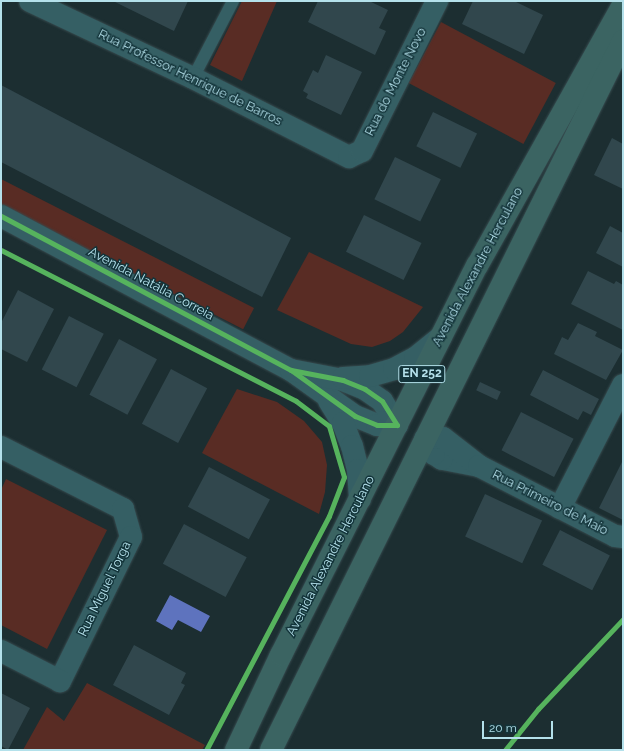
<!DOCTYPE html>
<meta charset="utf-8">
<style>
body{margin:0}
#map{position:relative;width:624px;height:751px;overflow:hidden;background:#1c2e31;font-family:Raleway,sans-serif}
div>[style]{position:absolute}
.green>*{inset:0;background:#592c24;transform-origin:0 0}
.water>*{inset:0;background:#5e73be}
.building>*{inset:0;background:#31474d;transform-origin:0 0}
.roads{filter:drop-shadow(0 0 1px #364a4e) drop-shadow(0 0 1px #364a4e)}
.lane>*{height:12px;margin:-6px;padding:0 6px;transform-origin:6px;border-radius:6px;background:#355f64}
.street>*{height:22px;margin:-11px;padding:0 11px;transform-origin:11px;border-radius:11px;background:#355f64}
.primary>*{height:22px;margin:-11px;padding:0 11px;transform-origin:11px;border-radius:11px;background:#3b6462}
.cycleway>*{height:5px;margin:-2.5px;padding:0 2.5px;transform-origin:2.5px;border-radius:2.5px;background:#56b35d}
span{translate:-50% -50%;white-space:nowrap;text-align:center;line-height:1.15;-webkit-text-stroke:3px #13343a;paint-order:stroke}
.shield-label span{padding:1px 3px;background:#13343a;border:1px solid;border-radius:3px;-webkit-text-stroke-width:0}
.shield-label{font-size:12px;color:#b4e1eb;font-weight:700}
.street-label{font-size:13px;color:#b4e1eb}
.frame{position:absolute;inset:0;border:2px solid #b4e1eb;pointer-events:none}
.scale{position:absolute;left:482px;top:721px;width:71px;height:18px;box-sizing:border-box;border:2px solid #b4e1eb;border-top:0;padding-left:5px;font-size:12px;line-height:14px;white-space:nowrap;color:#b4e1eb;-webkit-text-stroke:3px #13343a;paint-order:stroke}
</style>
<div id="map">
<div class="green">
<div style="clip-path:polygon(242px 1px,277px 1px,242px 81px,210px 65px)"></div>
<div style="left:441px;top:22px;width:130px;height:69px;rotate:28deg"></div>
<div style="left:1px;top:179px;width:284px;height:24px;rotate:27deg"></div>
<div style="clip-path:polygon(309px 252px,423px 307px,403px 332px,390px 341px,372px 347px,351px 344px,277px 310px)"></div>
<div style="clip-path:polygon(237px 389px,277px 402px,304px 421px,322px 442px,327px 465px,325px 492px,319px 514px,202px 453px)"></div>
<div style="clip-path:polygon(6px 479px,107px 530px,47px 649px,1px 625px,1px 490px)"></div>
<div style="clip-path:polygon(87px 683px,205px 745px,202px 750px,23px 750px,47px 707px,64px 721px)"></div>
</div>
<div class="water">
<div style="clip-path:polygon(170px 595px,210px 616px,201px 632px,178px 620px,172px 630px,156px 621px)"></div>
</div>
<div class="building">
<div style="clip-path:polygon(113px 1px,188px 1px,174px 31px)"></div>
<div style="clip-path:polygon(318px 1px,369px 1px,388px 10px,379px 28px,386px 31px,375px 55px,308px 22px)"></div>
<div style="clip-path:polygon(473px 1px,514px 1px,543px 15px,524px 54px,462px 24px)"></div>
<div style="clip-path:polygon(326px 55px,362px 72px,341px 115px,306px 98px,308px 94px,303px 91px,313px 70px,318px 73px)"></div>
<div style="clip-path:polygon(1px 85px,291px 238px,262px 297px,1px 162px)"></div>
<div style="left:433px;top:112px;width:49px;height:38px;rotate:26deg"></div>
<div style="clip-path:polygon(612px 138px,623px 144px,623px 189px,594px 175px)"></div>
<div style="left:395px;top:157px;width:51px;height:47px;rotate:26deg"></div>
<div style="left:364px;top:215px;width:64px;height:41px;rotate:26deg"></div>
<div style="clip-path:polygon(610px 226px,623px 233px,623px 267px,596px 253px)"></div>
<div style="clip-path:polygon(588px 271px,614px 284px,616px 281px,623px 285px,623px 330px,571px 304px)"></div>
<div style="clip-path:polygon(18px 290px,54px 309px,27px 362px,1px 349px,1px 323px)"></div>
<div style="left:69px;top:316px;width:39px;height:60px;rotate:27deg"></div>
<div style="clip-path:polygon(578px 323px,597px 332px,595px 336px,623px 350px,606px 380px,554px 354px,562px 337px,568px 340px)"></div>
<div style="left:119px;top:339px;width:43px;height:63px;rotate:28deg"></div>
<div style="left:171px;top:369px;width:41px;height:62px;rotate:28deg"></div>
<div style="clip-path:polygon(543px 370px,599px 399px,591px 415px,583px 411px,578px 420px,530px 395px)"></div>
<div style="left:480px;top:382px;width:23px;height:9px;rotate:25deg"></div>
<div style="left:521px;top:412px;width:59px;height:43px;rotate:27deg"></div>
<div style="clip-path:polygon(623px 460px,623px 520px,599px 508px)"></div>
<div style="left:209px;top:467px;width:69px;height:45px;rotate:28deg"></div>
<div style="left:485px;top:494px;width:63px;height:47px;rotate:25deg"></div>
<div style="left:184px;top:524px;width:71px;height:45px;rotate:28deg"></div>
<div style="left:560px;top:530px;width:56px;height:39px;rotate:27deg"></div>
<div style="clip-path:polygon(134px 645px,186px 673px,181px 683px,185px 685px,169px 715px,113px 685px)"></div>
<div style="clip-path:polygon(1px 693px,30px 708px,8px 750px,1px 746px)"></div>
</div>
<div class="roads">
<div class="lane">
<div style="left:193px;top:78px;width:87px;rotate:-62.5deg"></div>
</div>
<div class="street">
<div style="left:30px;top:1px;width:180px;rotate:25.3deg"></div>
<div style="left:193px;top:78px;width:175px;rotate:26.9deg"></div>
<div style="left:349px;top:157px;width:14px;rotate:-25deg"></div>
<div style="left:362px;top:151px;width:168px;rotate:-63.4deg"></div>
<div style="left:1px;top:216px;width:328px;rotate:28deg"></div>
<div style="left:291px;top:370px;width:79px;rotate:35.7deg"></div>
<div style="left:355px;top:416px;width:24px;rotate:22deg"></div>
<div style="left:377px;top:425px;width:20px"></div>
<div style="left:397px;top:425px;width:28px;rotate:-122deg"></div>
<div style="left:382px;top:401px;width:21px;rotate:-145deg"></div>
<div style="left:365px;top:389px;width:24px;rotate:-158deg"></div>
<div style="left:343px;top:380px;width:53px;rotate:-169.1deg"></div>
<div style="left:343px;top:378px;width:27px;rotate:-4deg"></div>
<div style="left:370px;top:376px;width:25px;rotate:-16deg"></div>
<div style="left:394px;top:369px;width:24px;rotate:-28deg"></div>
<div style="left:415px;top:358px;width:33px;rotate:-39deg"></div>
<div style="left:329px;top:401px;width:26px;rotate:58deg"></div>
<div style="left:343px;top:423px;width:25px;rotate:69deg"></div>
<div style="left:352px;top:446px;width:25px;rotate:76deg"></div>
<div style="left:358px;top:470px;width:29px;rotate:86deg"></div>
<div style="left:1px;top:447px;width:137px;rotate:26.9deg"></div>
<div style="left:123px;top:509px;width:29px;rotate:74deg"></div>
<div style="left:131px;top:537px;width:161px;rotate:116.2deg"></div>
<div style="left:60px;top:681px;width:66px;rotate:-153deg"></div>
<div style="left:479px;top:466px;width:38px;rotate:-169deg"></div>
<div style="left:442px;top:459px;width:9px;rotate:-148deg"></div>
<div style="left:434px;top:454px;width:17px;rotate:-121deg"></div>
<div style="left:425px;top:439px;width:7px;rotate:-16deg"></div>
<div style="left:432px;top:437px;width:11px;rotate:5deg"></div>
<div style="left:443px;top:438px;width:46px;rotate:37.9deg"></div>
<div style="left:479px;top:466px;width:153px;rotate:27.2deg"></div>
<div style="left:615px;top:536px;width:8px;rotate:7deg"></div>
<div style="left:560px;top:508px;width:138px;rotate:-62.9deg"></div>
</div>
<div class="primary">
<div style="left:236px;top:750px;width:105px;rotate:-64.7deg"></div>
<div style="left:281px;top:655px;width:436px;rotate:-63.3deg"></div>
<div style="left:477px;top:266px;width:299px;rotate:-60.8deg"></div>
<div style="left:271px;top:750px;width:792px;rotate:-63.6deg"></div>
</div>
</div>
<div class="cycleway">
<div style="left:1px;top:216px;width:328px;rotate:28deg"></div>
<div style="left:291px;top:370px;width:79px;rotate:35.7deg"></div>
<div style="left:355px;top:416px;width:24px;rotate:22deg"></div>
<div style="left:377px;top:425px;width:20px"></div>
<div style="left:397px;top:425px;width:28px;rotate:-122deg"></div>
<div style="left:382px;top:401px;width:21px;rotate:-145deg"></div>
<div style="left:365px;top:389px;width:24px;rotate:-158deg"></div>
<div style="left:343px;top:380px;width:53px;rotate:-169.1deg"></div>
<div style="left:1px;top:250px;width:331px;rotate:27.1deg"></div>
<div style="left:296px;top:401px;width:41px;rotate:37.1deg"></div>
<div style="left:329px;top:426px;width:53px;rotate:73.6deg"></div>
<div style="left:344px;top:477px;width:42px;rotate:111deg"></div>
<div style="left:329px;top:516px;width:264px;rotate:117.7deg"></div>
<div style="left:505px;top:750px;width:53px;rotate:-51.2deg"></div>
<div style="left:538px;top:709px;width:124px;rotate:-46.6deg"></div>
</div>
<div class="shield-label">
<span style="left:422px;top:374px">EN 252</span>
</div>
<div class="street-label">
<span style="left:190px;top:78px;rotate:26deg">Rua Professor Henrique de Barros</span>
<span style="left:396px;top:82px;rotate:-63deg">Rua do Monte Novo</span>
<span style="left:478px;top:267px;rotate:-62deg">Avenida Alexandre Herculano</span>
<span style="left:151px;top:284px;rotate:28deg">Avenida Natália Correia</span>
<span style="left:550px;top:503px;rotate:27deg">Rua Primeiro de Maio</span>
<span style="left:331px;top:556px;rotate:-63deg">Avenida Alexandre Herculano</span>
<span style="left:105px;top:589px;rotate:-64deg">Rua Miguel Torga</span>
</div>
<div class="frame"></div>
<div class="scale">20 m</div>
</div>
